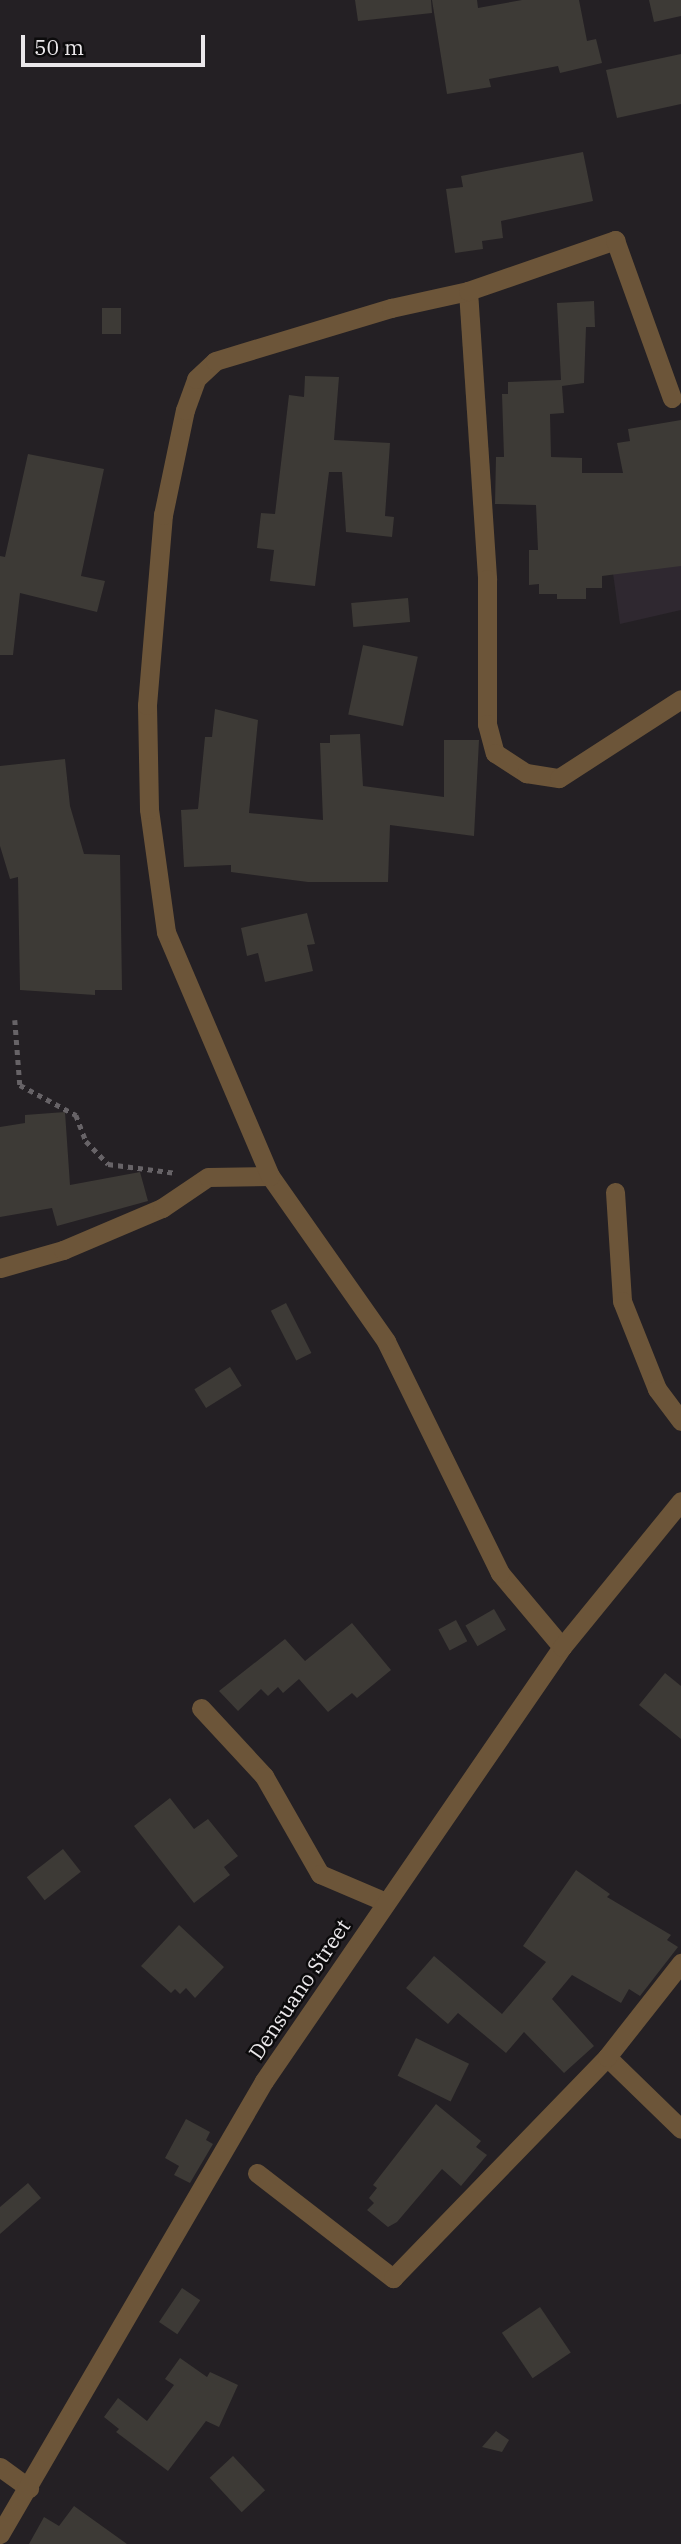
<!DOCTYPE html>
<style>
body{margin:0}
#map{position:relative;width:681px;height:2544px;overflow:hidden;background:#242024;font-family:"IBM Plex Serif",serif}
div>[style]{position:absolute}
.built>*{inset:0;background:#2f2830}
.building>*{inset:0;background:#3d3a36;transform-origin:0 0}
.path>*{height:4.5px;margin-top:-2.25px;transform-origin:0;background:repeating-linear-gradient(90deg,#676367 0 5px,transparent 0 10px)}
.minor>*{height:19px;margin:-9.5px;padding:0 9.5px;transform-origin:9.5px;border-radius:9.5px;background:#6c5539}
span{translate:-50% -50%;white-space:nowrap;text-align:center;line-height:1.15;-webkit-text-stroke:5px #0c0b0c;paint-order:stroke}
.street-label{font-size:21px;color:#ebe8eb}
.scale{position:absolute;left:21px;top:35px;width:184px;height:32px;box-sizing:border-box;border:4px solid #ebe8eb;border-top:0;padding-left:9px;font-size:21px;line-height:24px;white-space:nowrap;color:#ebe8eb;-webkit-text-stroke:5px #0c0b0c;paint-order:stroke}
</style>
<div id="map">
<div class="built">
<div style="clip-path:polygon(681px 488px,681px 610px,620px 624px,603px 500px)"></div>
</div>
<div class="building">
<div style="clip-path:polygon(355px 0,431px 0,432px 13px,358px 21px)"></div>
<div style="clip-path:polygon(432px 0,477px 0,478px 8px,522px 0,579px 0,587px 41px,596px 39px,602px 63px,560px 73px,558px 66px,489px 79px,491px 87px,447px 94px)"></div>
<div style="clip-path:polygon(649px 0,681px 0,681px 16px,654px 22px)"></div>
<div style="clip-path:polygon(681px 54px,681px 104px,617px 118px,606px 70px)"></div>
<div style="clip-path:polygon(583px 152px,593px 201px,501px 221px,503px 238px,482px 241px,483px 249px,455px 253px,446px 189px,463px 187px,461px 176px)"></div>
<div style="clip-path:polygon(594px 301px,595px 327px,586px 327px,584px 383px,562px 386px,564px 413px,550px 414px,551px 457px,582px 458px,582px 473px,623px 473px,617px 443px,630px 441px,628px 429px,681px 420px,681px 566px,602px 576px,602px 588px,586px 588px,586px 599px,557px 599px,557px 594px,539px 594px,539px 584px,529px 585px,529px 550px,538px 550px,536px 505px,495px 504px,496px 457px,504px 457px,502px 394px,508px 394px,508px 382px,561px 380px,557px 303px)"></div>
<div style="left:102px;top:308px;width:19px;height:26px"></div>
<div style="clip-path:polygon(305px 376px,339px 377px,334px 440px,390px 443px,385px 516px,394px 517px,392px 537px,346px 532px,342px 472px,329px 472px,315px 586px,270px 581px,274px 550px,257px 548px,261px 513px,275px 514px,289px 395px,304px 397px)"></div>
<div style="clip-path:polygon(28px 454px,104px 469px,81px 576px,105px 581px,97px 612px,20px 593px,13px 655px,0 655px,0 556px,5px 557px)"></div>
<div style="left:408px;top:598px;width:24px;height:57px;rotate:85deg"></div>
<div style="left:363px;top:645px;width:56px;height:71px;rotate:12deg"></div>
<div style="clip-path:polygon(215px 709px,258px 720px,249px 813px,323px 820px,320px 743px,330px 743px,330px 735px,360px 734px,363px 786px,444px 797px,444px 740px,479px 740px,474px 836px,390px 825px,388px 882px,308px 882px,231px 872px,231px 865px,184px 867px,181px 810px,198px 809px,205px 737px,212px 737px)"></div>
<div style="clip-path:polygon(65px 759px,70px 806px,84px 854px,120px 855px,122px 990px,95px 990px,95px 995px,20px 990px,18px 877px,10px 879px,0 846px,0 766px)"></div>
<div style="clip-path:polygon(307px 913px,315px 944px,307px 945px,313px 971px,265px 982px,258px 953px,247px 956px,241px 928px)"></div>
<div style="clip-path:polygon(65px 1112px,70px 1185px,140px 1172px,148px 1201px,57px 1226px,52px 1208px,0 1217px,0 1127px,25px 1123px,25px 1115px)"></div>
<div style="left:286px;top:1303px;width:56px;height:17px;rotate:63deg"></div>
<div style="left:230px;top:1367px;width:22px;height:42px;rotate:58deg"></div>
<div style="left:494px;top:1609px;width:24px;height:33px;rotate:60deg"></div>
<div style="left:456px;top:1620px;width:24px;height:20px;rotate:62deg"></div>
<div style="clip-path:polygon(352px 1623px,391px 1670px,357px 1698px,352px 1693px,328px 1712px,299px 1679px,283px 1693px,278px 1687px,268px 1696px,261px 1689px,238px 1711px,219px 1691px,285px 1639px,305px 1661px)"></div>
<div style="clip-path:polygon(665px 1673px,681px 1686px,681px 1739px,639px 1705px)"></div>
<div style="clip-path:polygon(170px 1798px,194px 1829px,208px 1819px,238px 1856px,224px 1867px,230px 1875px,194px 1903px,134px 1826px)"></div>
<div style="left:63px;top:1849px;width:29px;height:46px;rotate:52deg"></div>
<div style="clip-path:polygon(576px 1870px,610px 1894px,607px 1897px,671px 1935px,667px 1940px,678px 1947px,640px 1996px,629px 1989px,621px 2003px,572px 1975px,552px 1999px,594px 2046px,564px 2073px,524px 2032px,506px 2053px,458px 2013px,448px 2024px,406px 1988px,434px 1956px,502px 2014px,546px 1962px,523px 1946px)"></div>
<div style="clip-path:polygon(179px 1925px,224px 1967px,195px 1998px,186px 1988px,180px 1994px,175px 1989px,171px 1993px,141px 1966px)"></div>
<div style="left:416px;top:2038px;width:59px;height:42px;rotate:26deg"></div>
<div style="clip-path:polygon(436px 2104px,481px 2141px,476px 2147px,487px 2155px,461px 2186px,442px 2169px,397px 2222px,388px 2227px,367px 2210px,374px 2203px,369px 2198px,377px 2188px,373px 2185px)"></div>
<div style="clip-path:polygon(186px 2119px,210px 2132px,206px 2140px,213px 2144px,190px 2183px,174px 2175px,179px 2166px,165px 2158px)"></div>
<div style="clip-path:polygon(28px 2183px,41px 2198px,0 2234px,0 2207px)"></div>
<div style="left:182px;top:2288px;width:22px;height:41px;rotate:34deg"></div>
<div style="left:540px;top:2307px;width:55px;height:46px;rotate:56deg"></div>
<div style="clip-path:polygon(180px 2358px,207px 2377px,210px 2372px,238px 2385px,219px 2427px,206px 2421px,168px 2471px,116px 2432px,119px 2429px,104px 2417px,118px 2398px,147px 2421px,174px 2385px,165px 2379px)"></div>
<div style="clip-path:polygon(496px 2431px,509px 2440px,502px 2452px,482px 2447px)"></div>
<div style="left:233px;top:2456px;width:47px;height:32px;rotate:47deg"></div>
<div style="clip-path:polygon(74px 2506px,127px 2544px,29px 2544px,44px 2517px,59px 2526px)"></div>
</div>
<div class="path">
<div style="left:15px;top:1020px;width:65px;rotate:85.6deg"></div>
<div style="left:20px;top:1085px;width:64px;rotate:28.2deg"></div>
<div style="left:76px;top:1115px;width:28px;rotate:69deg"></div>
<div style="left:86px;top:1141px;width:32px;rotate:46deg"></div>
<div style="left:108px;top:1164px;width:69px;rotate:7.5deg"></div>
</div>
<div class="minor">
<div style="left:468px;top:291px;width:289px;rotate:86.2deg"></div>
<div style="left:487px;top:579px;width:145px;rotate:90deg"></div>
<div style="left:487px;top:724px;width:30px;rotate:75deg"></div>
<div style="left:495px;top:753px;width:37px;rotate:33deg"></div>
<div style="left:526px;top:773px;width:33px;rotate:9deg"></div>
<div style="left:559px;top:778px;width:145px;rotate:-32.9deg"></div>
<div style="left:615px;top:1192px;width:109px;rotate:86.3deg"></div>
<div style="left:622px;top:1301px;width:95px;rotate:68.3deg"></div>
<div style="left:657px;top:1389px;width:40px;rotate:53deg"></div>
<div style="left:0;top:1268px;width:66px;rotate:-15.9deg"></div>
<div style="left:63px;top:1250px;width:108px;rotate:-23deg"></div>
<div style="left:162px;top:1208px;width:55px;rotate:-34deg"></div>
<div style="left:208px;top:1177px;width:62px;rotate:-0.9deg"></div>
<div style="left:562px;top:1647px;width:97px;rotate:-130deg"></div>
<div style="left:500px;top:1573px;width:258px;rotate:-116.2deg"></div>
<div style="left:386px;top:1341px;width:202px;rotate:-125.1deg"></div>
<div style="left:270px;top:1176px;width:265px;rotate:-113.1deg"></div>
<div style="left:166px;top:932px;width:124px;rotate:-97.9deg"></div>
<div style="left:149px;top:809px;width:104px;rotate:-91.1deg"></div>
<div style="left:147px;top:705px;width:191px;rotate:-85.2deg"></div>
<div style="left:163px;top:515px;width:107px;rotate:-78.2deg"></div>
<div style="left:185px;top:410px;width:33px;rotate:-70deg"></div>
<div style="left:196px;top:379px;width:26px;rotate:-43deg"></div>
<div style="left:215px;top:361px;width:184px;rotate:-16.8deg"></div>
<div style="left:391px;top:308px;width:79px;rotate:-12.4deg"></div>
<div style="left:468px;top:291px;width:156px;rotate:-19.1deg"></div>
<div style="left:615px;top:240px;width:168px;rotate:70.2deg"></div>
<div style="left:201px;top:1708px;width:93px;rotate:47.2deg"></div>
<div style="left:264px;top:1776px;width:113px;rotate:60.3deg"></div>
<div style="left:320px;top:1874px;width:72px;rotate:23deg"></div>
<div style="left:607px;top:2057px;width:103px;rotate:44.2deg"></div>
<div style="left:257px;top:2173px;width:172px;rotate:37.7deg"></div>
<div style="left:393px;top:2278px;width:308px;rotate:-45.9deg"></div>
<div style="left:607px;top:2057px;width:120px;rotate:-51.8deg"></div>
<div style="left:0;top:2467px;width:36px;rotate:36deg"></div>
<div style="left:0;top:2534px;width:524px;rotate:-59.77deg"></div>
<div style="left:264px;top:2081px;width:526px;rotate:-55.53deg"></div>
<div style="left:562px;top:1647px;width:188px;rotate:-50.8deg"></div>
</div>
<div class="street-label">
<span style="left:299px;top:1989px;rotate:-56deg">Densuano Street</span>
</div>
<div class="scale">50 m</div>
</div>
